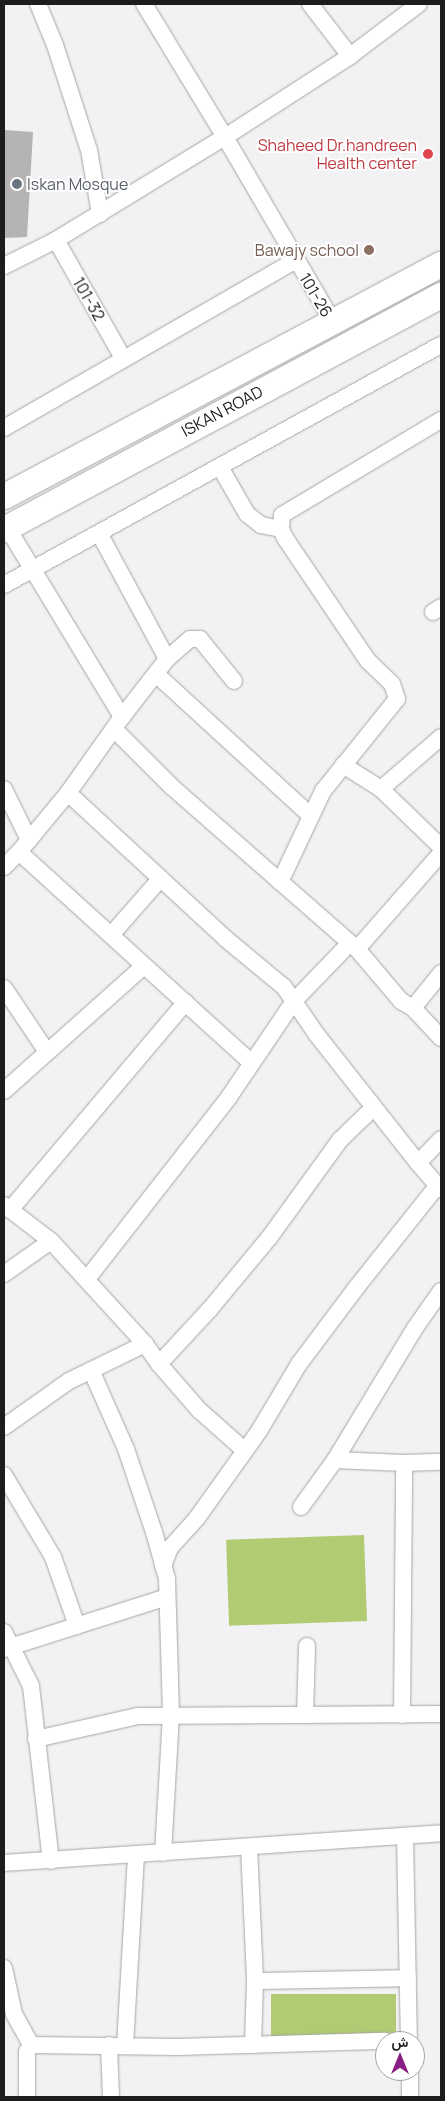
<!DOCTYPE html>
<meta charset="utf-8">
<style>
body{margin:0}
#map{position:relative;width:445px;height:2101px;overflow:hidden;background:#f2f2f4;font-family:Manrope,Vazirmatn,sans-serif}
div>[style]{position:absolute}
.green>*{inset:0;background:#b1cb72;transform-origin:0 0}
.building>*{inset:0;background:#b5b3b4}
.roads{filter:drop-shadow(0 0 1px #a4a5a6) drop-shadow(0 0 1px #a4a5a6)}
.street>*{height:16px;margin:-8px;padding:0 8px;transform-origin:8px;border-radius:8px;background:#fff}
.primary>*{height:25px;margin:-12.5px;padding:0 12.5px;transform-origin:12.5px;border-radius:12.5px;background:#fff}
.dots>*{width:14px;height:14px;translate:-50% -50%;box-sizing:border-box;border:2px solid #fff;border-radius:50%}
span{translate:-50% -50%;white-space:nowrap;text-align:center;line-height:1.15;-webkit-text-stroke:4px #fff;paint-order:stroke}
.health-label{font-size:16px;color:#be3a42}
.right{translate:-100% -50%;text-align:right}
.worship-label{font-size:16px;color:#5b616d}
.left{translate:0 -50%;text-align:left}
.education-label{font-size:16px;color:#785e54}
.street-label{font-size:16px;color:#1c1c1c}
.frame{position:absolute;inset:0;border:5px solid #1c1c1c;pointer-events:none}
.north{position:absolute;left:375px;top:2031px;width:50px;height:50px;box-sizing:border-box;background:#fff;border:1px solid #a4a4a4;border-radius:50%;rotate:0deg;font-size:14px;font-weight:700;line-height:20px;text-align:center;color:#1c1c1c}
.north::after{content:'';display:block;margin:auto;width:18px;height:22px;background:#891d82;clip-path:polygon(50% 0,100% 100%,50% 72%,0 100%)}
</style>
<div id="map">
<div class="green">
<div style="left:364px;top:1535px;width:86px;height:138px;rotate:88deg"></div>
<div style="left:396px;top:1994px;width:47px;height:125px;rotate:90deg"></div>
</div>
<div class="building">
<div style="clip-path:polygon(4px 130px,33px 132px,27px 237px,4px 238px)"></div>
</div>
<div class="roads">
<div class="street">
<div style="left:38px;top:4px;width:44px;rotate:67.5deg"></div>
<div style="left:55px;top:45px;width:110px;rotate:72.1deg"></div>
<div style="left:89px;top:150px;width:65px;rotate:80.2deg"></div>
<div style="left:144px;top:4px;width:156px;rotate:58.7deg"></div>
<div style="left:225px;top:137px;width:214px;rotate:59.7deg"></div>
<div style="left:310px;top:4px;width:66px;rotate:52.4deg"></div>
<div style="left:56px;top:240px;width:136px;rotate:60.4deg"></div>
<div style="left:4px;top:266px;width:58px;rotate:-26.6deg"></div>
<div style="left:56px;top:240px;width:198px;rotate:-31.4deg"></div>
<div style="left:225px;top:137px;width:149px;rotate:-32.9deg"></div>
<div style="left:350px;top:56px;width:86px;rotate:-37deg"></div>
<div style="left:4px;top:428px;width:337px;rotate:-29.9deg"></div>
<div style="left:220px;top:467px;width:54px;rotate:60.1deg"></div>
<div style="left:247px;top:514px;width:18px;rotate:38deg"></div>
<div style="left:261px;top:525px;width:20px;rotate:11deg"></div>
<div style="left:7px;top:527px;width:222px;rotate:58.8deg"></div>
<div style="left:99px;top:533px;width:143px;rotate:61.6deg"></div>
<div style="left:4px;top:585px;width:499px;rotate:-28.8deg"></div>
<div style="left:433px;top:612px;width:9px;rotate:-32deg"></div>
<div style="left:156px;top:674px;width:210px;rotate:42.5deg"></div>
<div style="left:114px;top:729px;width:82px;rotate:45deg"></div>
<div style="left:172px;top:787px;width:246px;rotate:41.2deg"></div>
<div style="left:357px;top:949px;width:68px;rotate:49.8deg"></div>
<div style="left:401px;top:1001px;width:14px;rotate:30deg"></div>
<div style="left:413px;top:1008px;width:41px;rotate:47deg"></div>
<div style="left:343px;top:765px;width:45px;rotate:32.3deg"></div>
<div style="left:381px;top:789px;width:83px;rotate:44deg"></div>
<div style="left:4px;top:789px;width:57px;rotate:63.9deg"></div>
<div style="left:381px;top:789px;width:79px;rotate:-40.9deg"></div>
<div style="left:68px;top:793px;width:215px;rotate:42.7deg"></div>
<div style="left:226px;top:939px;width:75px;rotate:39.6deg"></div>
<div style="left:284px;top:987px;width:58px;rotate:55.5deg"></div>
<div style="left:317px;top:1035px;width:163px;rotate:51.7deg"></div>
<div style="left:418px;top:1163px;width:35px;rotate:49deg"></div>
<div style="left:19px;top:852px;width:313px;rotate:42.2deg"></div>
<div style="left:4px;top:867px;width:21px;rotate:-45deg"></div>
<div style="left:19px;top:852px;width:77px;rotate:-50.3deg"></div>
<div style="left:68px;top:793px;width:93px;rotate:-54.6deg"></div>
<div style="left:122px;top:717px;width:73px;rotate:-52.2deg"></div>
<div style="left:167px;top:659px;width:30px;rotate:-41deg"></div>
<div style="left:190px;top:639px;width:10px"></div>
<div style="left:200px;top:639px;width:54px;rotate:51deg"></div>
<div style="left:280px;top:882px;width:101px;rotate:-64.7deg"></div>
<div style="left:323px;top:791px;width:118px;rotate:-51.2deg"></div>
<div style="left:397px;top:699px;width:16px;rotate:-108deg"></div>
<div style="left:392px;top:684px;width:33px;rotate:-136deg"></div>
<div style="left:368px;top:661px;width:148px;rotate:-124deg"></div>
<div style="left:285px;top:538px;width:10px;rotate:-114deg"></div>
<div style="left:281px;top:529px;width:14px;rotate:-86deg"></div>
<div style="left:282px;top:515px;width:185px;rotate:-30.9deg"></div>
<div style="left:112px;top:934px;width:74px;rotate:-48.8deg"></div>
<div style="left:357px;top:949px;width:128px;rotate:-48.8deg"></div>
<div style="left:4px;top:988px;width:77px;rotate:56.1deg"></div>
<div style="left:413px;top:1008px;width:45px;rotate:-51.3deg"></div>
<div style="left:4px;top:1091px;width:188px;rotate:-41.8deg"></div>
<div style="left:418px;top:1163px;width:33px;rotate:-46deg"></div>
<div style="left:4px;top:1205px;width:59px;rotate:37.5deg"></div>
<div style="left:51px;top:1241px;width:139px;rotate:47.6deg"></div>
<div style="left:145px;top:1344px;width:24px;rotate:55deg"></div>
<div style="left:159px;top:1364px;width:61px;rotate:49deg"></div>
<div style="left:199px;top:1410px;width:60px;rotate:41.6deg"></div>
<div style="left:10px;top:1210px;width:272px;rotate:-49.8deg"></div>
<div style="left:4px;top:1274px;width:57px;rotate:-35.1deg"></div>
<div style="left:87px;top:1279px;width:231px;rotate:-52deg"></div>
<div style="left:229px;top:1097px;width:116px;rotate:-55.9deg"></div>
<div style="left:294px;top:1001px;width:79px;rotate:-46deg"></div>
<div style="left:159px;top:1364px;width:75px;rotate:-47.2deg"></div>
<div style="left:210px;top:1309px;width:92px;rotate:-50.3deg"></div>
<div style="left:269px;top:1238px;width:121px;rotate:-54.1deg"></div>
<div style="left:340px;top:1140px;width:47px;rotate:-44.1deg"></div>
<div style="left:91px;top:1370px;width:86px;rotate:66.1deg"></div>
<div style="left:126px;top:1449px;width:88px;rotate:71.4deg"></div>
<div style="left:154px;top:1532px;width:49px;rotate:74.5deg"></div>
<div style="left:167px;top:1579px;width:136px;rotate:88.3deg"></div>
<div style="left:171px;top:1715px;width:138px;rotate:93.3deg"></div>
<div style="left:4px;top:1427px;width:80px;rotate:-35.3deg"></div>
<div style="left:69px;top:1381px;width:85px;rotate:-26deg"></div>
<div style="left:335px;top:1460px;width:69px;rotate:2.5deg"></div>
<div style="left:404px;top:1463px;width:37px;rotate:-2deg"></div>
<div style="left:4px;top:1475px;width:96px;rotate:59.1deg"></div>
<div style="left:53px;top:1557px;width:73px;rotate:70.8deg"></div>
<div style="left:301px;top:1507px;width:58px;rotate:-54.1deg"></div>
<div style="left:335px;top:1460px;width:154px;rotate:-58.8deg"></div>
<div style="left:415px;top:1328px;width:45px;rotate:-54.9deg"></div>
<div style="left:163px;top:1566px;width:19px;rotate:-69deg"></div>
<div style="left:170px;top:1548px;width:40px;rotate:-48deg"></div>
<div style="left:197px;top:1518px;width:107px;rotate:-54.5deg"></div>
<div style="left:259px;top:1431px;width:78px;rotate:-59.2deg"></div>
<div style="left:299px;top:1364px;width:95px;rotate:-53.1deg"></div>
<div style="left:356px;top:1288px;width:132px;rotate:-51.5deg"></div>
<div style="left:4px;top:1632px;width:60px;rotate:63.4deg"></div>
<div style="left:31px;top:1686px;width:176px;rotate:83.5deg"></div>
<div style="left:4px;top:1649px;width:171px;rotate:-17.7deg"></div>
<div style="left:305px;top:1715px;width:69px;rotate:-88.3deg"></div>
<div style="left:402px;top:1715px;width:252px;rotate:-89.5deg"></div>
<div style="left:36px;top:1739px;width:105px;rotate:-12.7deg"></div>
<div style="left:138px;top:1716px;width:303px;rotate:-0.4deg"></div>
<div style="left:405px;top:1837px;width:204px;rotate:88.9deg"></div>
<div style="left:249px;top:1847px;width:134px;rotate:87.4deg"></div>
<div style="left:255px;top:1981px;width:64px;rotate:91.8deg"></div>
<div style="left:4px;top:1863px;width:438px;rotate:-3.9deg"></div>
<div style="left:4px;top:1968px;width:47px;rotate:77.7deg"></div>
<div style="left:14px;top:2014px;width:35px;rotate:61deg"></div>
<div style="left:255px;top:1981px;width:153px;rotate:-1.1deg"></div>
<div style="left:109px;top:2045px;width:52px;rotate:87.8deg"></div>
<div style="left:125px;top:2046px;width:191px;rotate:-86.7deg"></div>
<div style="left:410px;top:2071px;width:26px;rotate:90deg"></div>
<div style="left:27px;top:2097px;width:45px;rotate:-90deg"></div>
<div style="left:27px;top:2052px;width:8px;rotate:-60deg"></div>
<div style="left:31px;top:2045px;width:147px;rotate:0.8deg"></div>
<div style="left:178px;top:2047px;width:207px;rotate:-1.7deg"></div>
</div>
<div class="primary">
<div style="left:4px;top:496px;width:495px;rotate:-28deg"></div>
<div style="left:4px;top:529px;width:496px;rotate:-28.2deg"></div>
</div>
</div>
<div class="dots">
<div style="left:428px;top:154px;background:#e0444e"></div>
<div style="left:17px;top:184px;background:#6b7280"></div>
<div style="left:369px;top:250px;background:#8d6e63"></div>
</div>
<div class="health-label">
<span class="right" style="left:417px;top:154px">Shaheed Dr.handreen<br>Health center</span>
</div>
<div class="worship-label">
<span class="left" style="left:27px;top:184px">Iskan Mosque</span>
</div>
<div class="education-label">
<span class="right" style="left:359px;top:250px">Bawajy school</span>
</div>
<div class="street-label">
<span style="left:316px;top:295px;rotate:59deg">101-26</span>
<span style="left:89px;top:299px;rotate:60deg">101-32</span>
<span style="left:222px;top:411px;rotate:-28deg">ISKAN ROAD</span>
</div>
<div class="frame"></div>
<div class="north">ش</div>
</div>
